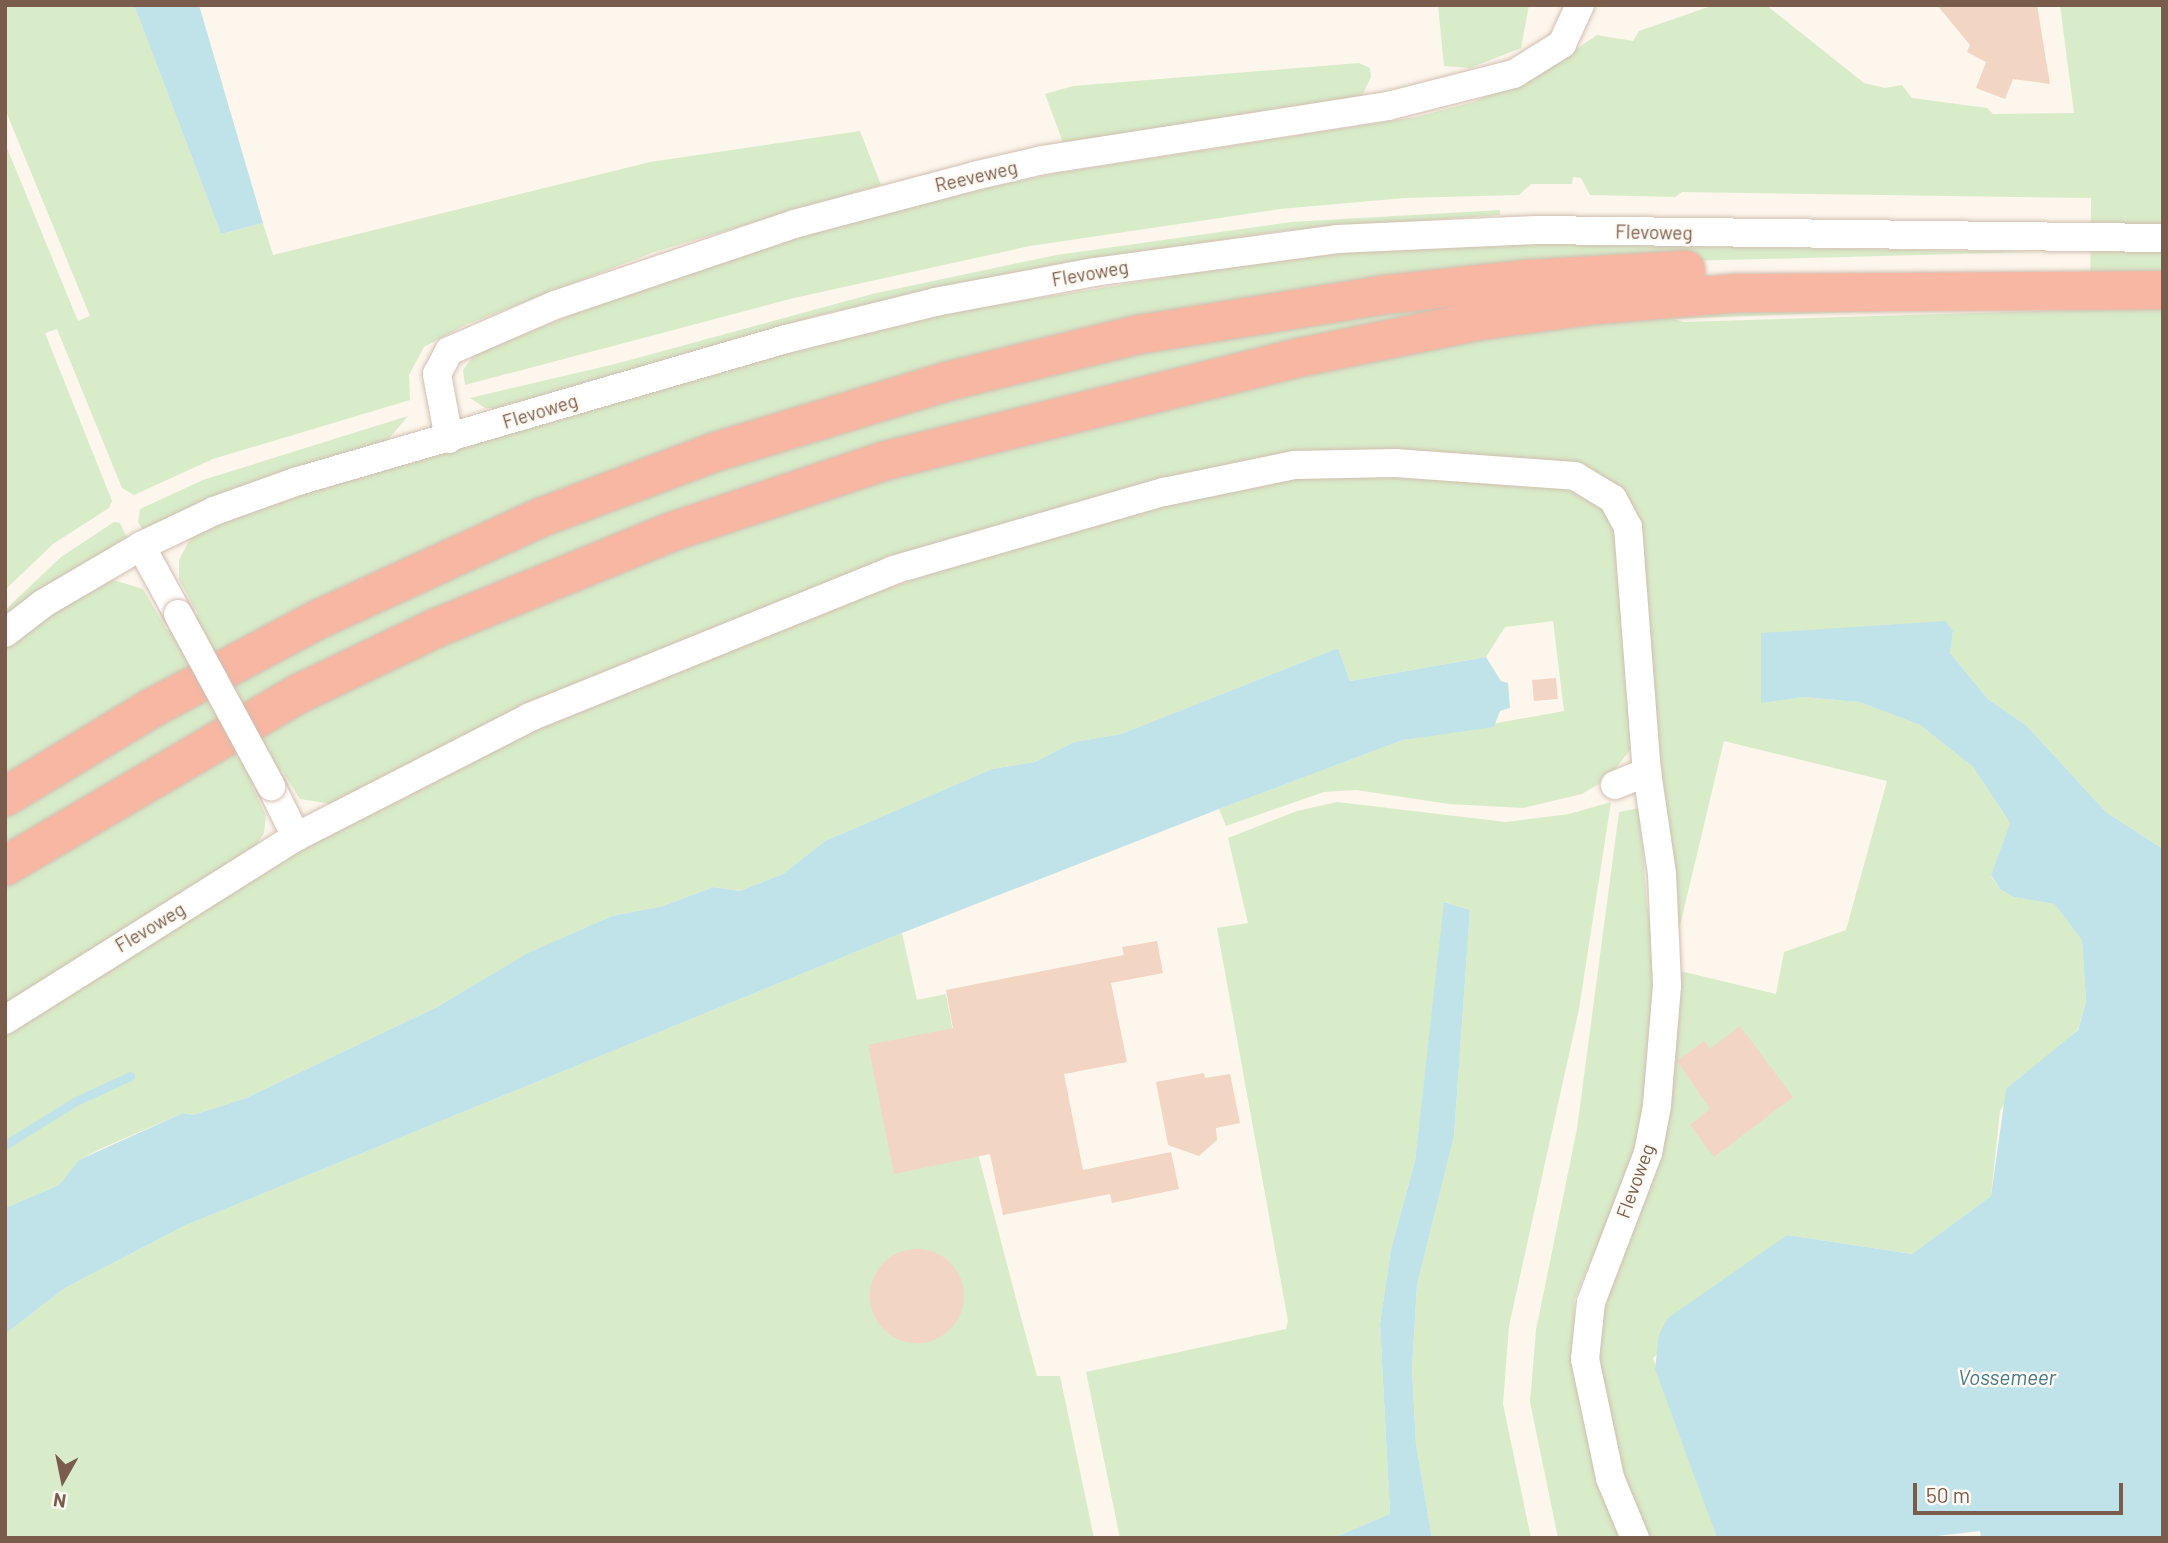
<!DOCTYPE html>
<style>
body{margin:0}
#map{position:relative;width:2168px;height:1543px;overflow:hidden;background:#fdf6ec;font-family:Barlow,sans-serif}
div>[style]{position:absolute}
.green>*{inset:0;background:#d8ecc9}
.water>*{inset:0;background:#bfe3e8}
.stream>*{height:9px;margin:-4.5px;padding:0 4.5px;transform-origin:4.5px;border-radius:4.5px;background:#bfe3e8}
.building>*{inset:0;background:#f3d5c3;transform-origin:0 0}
.round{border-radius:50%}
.roads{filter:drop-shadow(0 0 2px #d1beb0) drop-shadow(0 0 2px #d1beb0)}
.street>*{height:28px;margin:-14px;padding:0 14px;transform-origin:14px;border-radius:14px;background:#fff}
.highway>*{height:38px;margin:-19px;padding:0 19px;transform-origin:19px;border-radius:19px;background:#f7b7a3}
.bridges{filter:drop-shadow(0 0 2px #d1beb0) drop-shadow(0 0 2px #d1beb0)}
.street-bridge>*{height:28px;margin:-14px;padding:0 14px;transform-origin:14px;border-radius:14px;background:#fff}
span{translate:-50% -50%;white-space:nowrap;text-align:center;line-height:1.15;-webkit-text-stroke:5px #fffaf3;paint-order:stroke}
.street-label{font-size:19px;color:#7a5c4d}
.water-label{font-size:21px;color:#437c86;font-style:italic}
.frame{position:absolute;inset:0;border:7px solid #7a5c4d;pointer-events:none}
.north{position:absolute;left:28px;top:1445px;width:70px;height:70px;-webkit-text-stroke:5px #fffaf3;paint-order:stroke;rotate:189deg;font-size:19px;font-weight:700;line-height:28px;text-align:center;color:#7a5c4d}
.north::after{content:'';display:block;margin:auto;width:24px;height:32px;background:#7a5c4d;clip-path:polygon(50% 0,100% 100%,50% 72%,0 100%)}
.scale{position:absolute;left:1913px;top:1483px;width:210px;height:32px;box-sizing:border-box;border:4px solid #7a5c4d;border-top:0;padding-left:9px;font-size:21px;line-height:24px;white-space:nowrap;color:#7a5c4d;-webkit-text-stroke:5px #fffaf3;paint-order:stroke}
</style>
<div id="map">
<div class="green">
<div style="clip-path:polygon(5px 5px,134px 5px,221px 234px,263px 223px,273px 255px,650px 162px,860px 131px,881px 185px,654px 252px,463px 326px,424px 347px,409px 375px,410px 400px,213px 459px,134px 495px,122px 488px,57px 329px,45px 333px,112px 501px,109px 508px,53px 544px,5px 590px,5px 143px,78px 321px,90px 316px,5px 109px)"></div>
<div style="clip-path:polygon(1438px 5px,1529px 5px,1521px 48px,1470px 68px,1444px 66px)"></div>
<div style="clip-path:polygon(1714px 5px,1766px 5px,1864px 83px,1885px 88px,1902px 85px,1912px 98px,1987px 108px,1993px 114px,2074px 113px,2060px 5px,2163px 5px,2163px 849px,2106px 812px,2027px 726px,1988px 699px,1950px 653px,1953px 631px,1761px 702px,1803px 697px,1859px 702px,1920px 725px,1973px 767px,2010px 823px,1991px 876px,2001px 890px,2014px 897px,2054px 904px,2066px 919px,2082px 941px,2086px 1002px,2078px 1029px,2048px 1059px,2020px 1077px,2000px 1111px,1991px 1196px,1912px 1254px,1787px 1235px,1653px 1358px,1717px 1538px,1646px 1538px,1598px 1397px,1593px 1325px,1645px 1184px,1676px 970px,1776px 994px,1784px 952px,1846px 930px,1887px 781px,1724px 741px,1676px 942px,1643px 562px,1622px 495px,1396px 452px,842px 578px,576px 685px,332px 804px,300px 799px,282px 770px,252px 787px,266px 815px,264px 833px,256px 846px,5px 1007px,5px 877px,321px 694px,719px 524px,1298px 369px,1650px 311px,1977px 307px,1675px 319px,1683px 322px,2075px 310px,2090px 301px,2091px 198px,1682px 192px,1675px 197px,1590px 195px,1581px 178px,1573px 177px,1572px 184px,1531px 184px,1519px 195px,1405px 198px,1280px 209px,1030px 246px,794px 298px,465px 385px,463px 370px,475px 354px,606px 301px,756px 249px,959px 194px,1057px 173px,1416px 117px,1473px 102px,1545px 70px,1597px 35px,1633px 41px,1639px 31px)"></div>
<div style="clip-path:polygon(1359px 63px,1370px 68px,1371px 77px,1360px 100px,1064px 145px,1045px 94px,1073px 86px)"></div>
<div style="clip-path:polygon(1500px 210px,1500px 215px,1289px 230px,1065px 263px,823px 314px,501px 409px,485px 408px,470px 398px,615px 364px,872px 294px,1056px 255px,1291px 222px)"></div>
<div style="clip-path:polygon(1539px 244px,2037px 252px,1648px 262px,805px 412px,5px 784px,5px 647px,38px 621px,110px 579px,143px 589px,167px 630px,198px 614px,179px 580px,179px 560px,192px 535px,223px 518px,737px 366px,959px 311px,1254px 263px,1355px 252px)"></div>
<div style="clip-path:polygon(1576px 288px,788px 480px,5px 854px,5px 807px,244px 668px,710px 464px,1186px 337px)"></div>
<div style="clip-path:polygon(408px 416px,386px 442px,143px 530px,138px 522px,140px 509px,203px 480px)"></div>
<div style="clip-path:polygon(1342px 473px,1566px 484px,1598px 501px,1616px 530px,1631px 749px,1607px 779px,1582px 794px,1523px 808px,1449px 804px,1356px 790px,1324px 792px,1226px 826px,1219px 809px,1403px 740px,1564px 711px,1553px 621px,1505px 627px,1486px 657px,1350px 681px,1338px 648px,1121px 734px,1074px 742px,1035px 762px,992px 769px,825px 841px,783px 874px,740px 891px,713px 887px,663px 906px,612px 916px,529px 953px,437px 1007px,246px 1098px,193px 1115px,183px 1113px,100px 1149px,79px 1160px,59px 1185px,5px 1208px,5px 1033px,265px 868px,561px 716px,763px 631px,1019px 544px,1259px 482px)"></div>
<div style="clip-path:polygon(114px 522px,120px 523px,127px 538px,5px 618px,5px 610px,61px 557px)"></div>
<div style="clip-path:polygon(1337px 802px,1506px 822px,1569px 814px,1611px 802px,1579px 1009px,1509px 1326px,1503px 1404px,1531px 1538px,1432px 1538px,1416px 1444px,1412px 1368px,1417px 1285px,1454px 1136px,1470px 910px,1445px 902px,1415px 1161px,1391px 1249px,1380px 1324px,1390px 1514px,1333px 1538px,1120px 1538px,1086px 1372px,1286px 1329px,1288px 1321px,1217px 928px,1248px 923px,1228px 838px,1297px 811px)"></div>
<div style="clip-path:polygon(1640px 808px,1647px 905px,1659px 975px,1638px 1150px,1574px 1300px,1576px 1348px,1627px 1538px,1558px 1538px,1530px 1402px,1536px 1330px,1577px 1129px,1619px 812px)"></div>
<div style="clip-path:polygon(902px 933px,917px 1000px,946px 994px,970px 1123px,1020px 1314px,1037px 1376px,1060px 1376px,1094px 1538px,5px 1538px,5px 1334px,65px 1288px,186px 1225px)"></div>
</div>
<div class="water">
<div style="clip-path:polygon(134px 5px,199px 5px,263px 223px,221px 234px)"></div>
<div style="clip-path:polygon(1946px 621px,1953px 631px,1950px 653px,1988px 699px,2027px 726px,2106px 812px,2163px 849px,2163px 1538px,1981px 1538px,1980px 1531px,1920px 1538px,1717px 1538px,1655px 1369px,1659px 1334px,1668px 1318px,1787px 1235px,1912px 1254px,1991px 1196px,2006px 1089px,2078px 1030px,2086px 1002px,2082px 941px,2066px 919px,2054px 904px,2014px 897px,2001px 890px,1991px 875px,2010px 823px,1973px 767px,1920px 725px,1859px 702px,1803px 697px,1761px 703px,1761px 633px)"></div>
<div style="clip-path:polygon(1338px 648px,1350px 681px,1486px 657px,1501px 681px,1508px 683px,1510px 708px,1500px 711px,1494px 727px,1403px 740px,1219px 809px,902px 933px,186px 1225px,65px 1288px,5px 1334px,5px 1208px,59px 1185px,79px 1160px,183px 1113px,193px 1115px,246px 1098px,437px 1007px,528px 953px,612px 916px,663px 906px,713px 887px,740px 891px,783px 874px,825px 841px,992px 769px,1035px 762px,1074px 742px,1121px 734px)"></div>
<div style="clip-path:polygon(1444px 902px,1470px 910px,1454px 1136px,1417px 1285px,1412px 1368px,1416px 1444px,1432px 1538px,1333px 1538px,1390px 1514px,1380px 1324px,1391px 1249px,1415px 1161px)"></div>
</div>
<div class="stream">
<div style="left:5px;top:1145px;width:81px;rotate:-31.9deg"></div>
<div style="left:74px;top:1102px;width:62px;rotate:-24.9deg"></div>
</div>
<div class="building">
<div style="clip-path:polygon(1937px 5px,2037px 5px,2050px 84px,2013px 79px,2005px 99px,1976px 88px,1986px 62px,1967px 52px,1970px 45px)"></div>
<div style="left:1556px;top:678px;width:21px;height:24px;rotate:85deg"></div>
<div style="clip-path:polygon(1157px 941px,1163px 973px,1111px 983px,1127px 1062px,1064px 1074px,1083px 1170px,1171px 1152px,1179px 1189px,1112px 1203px,1110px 1194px,1003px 1215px,990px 1154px,894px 1174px,868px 1045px,953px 1028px,946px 990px,1124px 955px,1122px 947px)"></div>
<div style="clip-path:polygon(1740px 1026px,1793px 1097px,1714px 1157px,1690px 1125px,1710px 1109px,1677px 1061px,1704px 1041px,1710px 1049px)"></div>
<div style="clip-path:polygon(1204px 1073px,1205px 1078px,1230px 1074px,1240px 1123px,1216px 1128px,1217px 1140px,1199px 1156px,1168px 1145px,1156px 1082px)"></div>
<div class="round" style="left:870px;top:1249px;width:94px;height:94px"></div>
</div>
<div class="roads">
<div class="street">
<div style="left:449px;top:439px;width:66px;rotate:-100.5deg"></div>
<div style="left:437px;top:374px;width:26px;rotate:-62deg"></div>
<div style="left:449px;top:351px;width:116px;rotate:-23.5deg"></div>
<div style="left:555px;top:305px;width:252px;rotate:-18.7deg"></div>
<div style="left:794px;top:224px;width:186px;rotate:-14.9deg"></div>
<div style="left:974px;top:176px;width:71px;rotate:-13.1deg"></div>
<div style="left:1043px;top:160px;width:349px;rotate:-8.9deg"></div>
<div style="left:1388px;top:106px;width:130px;rotate:-14.3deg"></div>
<div style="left:1514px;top:74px;width:57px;rotate:-32deg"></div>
<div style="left:1562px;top:44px;width:43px;rotate:-65.2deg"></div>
<div style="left:141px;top:546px;width:77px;rotate:61.4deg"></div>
<div style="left:5px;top:633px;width:49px;rotate:-37.6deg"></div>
<div style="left:44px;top:603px;width:113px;rotate:-30.4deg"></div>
<div style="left:141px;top:546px;width:81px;rotate:-25.6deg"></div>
<div style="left:214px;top:511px;width:89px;rotate:-19.7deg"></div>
<div style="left:298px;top:481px;width:508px;rotate:-16.22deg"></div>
<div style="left:786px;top:339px;width:154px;rotate:-13.9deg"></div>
<div style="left:935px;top:302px;width:162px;rotate:-10.7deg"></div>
<div style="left:1094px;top:272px;width:245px;rotate:-7.7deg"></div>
<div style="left:1337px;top:239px;width:199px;rotate:-2.6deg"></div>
<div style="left:1536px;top:230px;width:627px;rotate:0.73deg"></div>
<div style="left:1615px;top:785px;width:35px;rotate:-22deg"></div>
<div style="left:271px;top:786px;width:57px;rotate:63.9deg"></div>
<div style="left:5px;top:1020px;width:344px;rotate:-32.2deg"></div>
<div style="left:296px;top:837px;width:263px;rotate:-27.1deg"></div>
<div style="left:530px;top:717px;width:392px;rotate:-22deg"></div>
<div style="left:893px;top:570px;width:282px;rotate:-16.1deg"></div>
<div style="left:1164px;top:492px;width:133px;rotate:-11.7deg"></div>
<div style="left:1294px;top:465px;width:101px;rotate:-1.1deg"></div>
<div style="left:1395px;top:463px;width:180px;rotate:4.1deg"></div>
<div style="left:1575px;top:476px;width:44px;rotate:31.2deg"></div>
<div style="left:1613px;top:499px;width:32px;rotate:62deg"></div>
<div style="left:1628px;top:527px;width:246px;rotate:85.6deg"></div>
<div style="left:1647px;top:772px;width:103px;rotate:81.6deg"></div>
<div style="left:1662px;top:874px;width:112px;rotate:87.4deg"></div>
<div style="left:1667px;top:986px;width:120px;rotate:94.8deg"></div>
<div style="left:1657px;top:1106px;width:48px;rotate:100.8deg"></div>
<div style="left:1648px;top:1153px;width:160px;rotate:110.9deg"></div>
<div style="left:1591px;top:1302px;width:57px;rotate:96deg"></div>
<div style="left:1585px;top:1359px;width:122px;rotate:78.1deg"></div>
<div style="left:1610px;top:1478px;width:65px;rotate:67.4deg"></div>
</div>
<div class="highway">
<div style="left:5px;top:797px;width:172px;rotate:-31.2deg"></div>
<div style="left:152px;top:708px;width:189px;rotate:-28.1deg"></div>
<div style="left:319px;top:619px;width:245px;rotate:-24.6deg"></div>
<div style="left:542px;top:517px;width:185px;rotate:-20.6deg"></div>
<div style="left:715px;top:452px;width:245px;rotate:-16.9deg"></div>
<div style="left:949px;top:381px;width:193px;rotate:-13.8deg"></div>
<div style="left:1136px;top:335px;width:249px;rotate:-9.2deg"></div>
<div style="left:1382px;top:295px;width:147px;rotate:-6.3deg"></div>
<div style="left:1528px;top:279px;width:158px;rotate:-3.3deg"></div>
<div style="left:5px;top:866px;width:338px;rotate:-30.4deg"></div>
<div style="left:296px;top:695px;width:155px;rotate:-25.6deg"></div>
<div style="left:436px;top:628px;width:257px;rotate:-22.2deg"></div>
<div style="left:674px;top:531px;width:221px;rotate:-18.4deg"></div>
<div style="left:884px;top:461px;width:431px;rotate:-14deg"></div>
<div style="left:1302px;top:357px;width:180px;rotate:-11.6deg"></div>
<div style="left:1478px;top:321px;width:117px;rotate:-7.9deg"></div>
<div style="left:1594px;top:305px;width:144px;rotate:-4.8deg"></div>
<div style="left:1738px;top:293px;width:425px;rotate:-0.4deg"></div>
</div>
</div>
<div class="bridges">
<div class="street-bridge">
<div style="left:178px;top:614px;width:196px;rotate:61.6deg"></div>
</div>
</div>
<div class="street-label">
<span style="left:976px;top:176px;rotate:-13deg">Reeveweg</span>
<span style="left:1654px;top:232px;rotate:1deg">Flevoweg</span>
<span style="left:1090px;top:273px;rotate:-10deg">Flevoweg</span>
<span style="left:540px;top:411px;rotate:-17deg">Flevoweg</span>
<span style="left:150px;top:927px;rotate:-31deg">Flevoweg</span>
<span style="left:1635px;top:1181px;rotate:-70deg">Flevoweg</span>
</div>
<div class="water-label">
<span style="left:2007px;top:1377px">Vossemeer</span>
</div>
<div class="frame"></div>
<div class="north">N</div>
<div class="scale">50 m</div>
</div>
